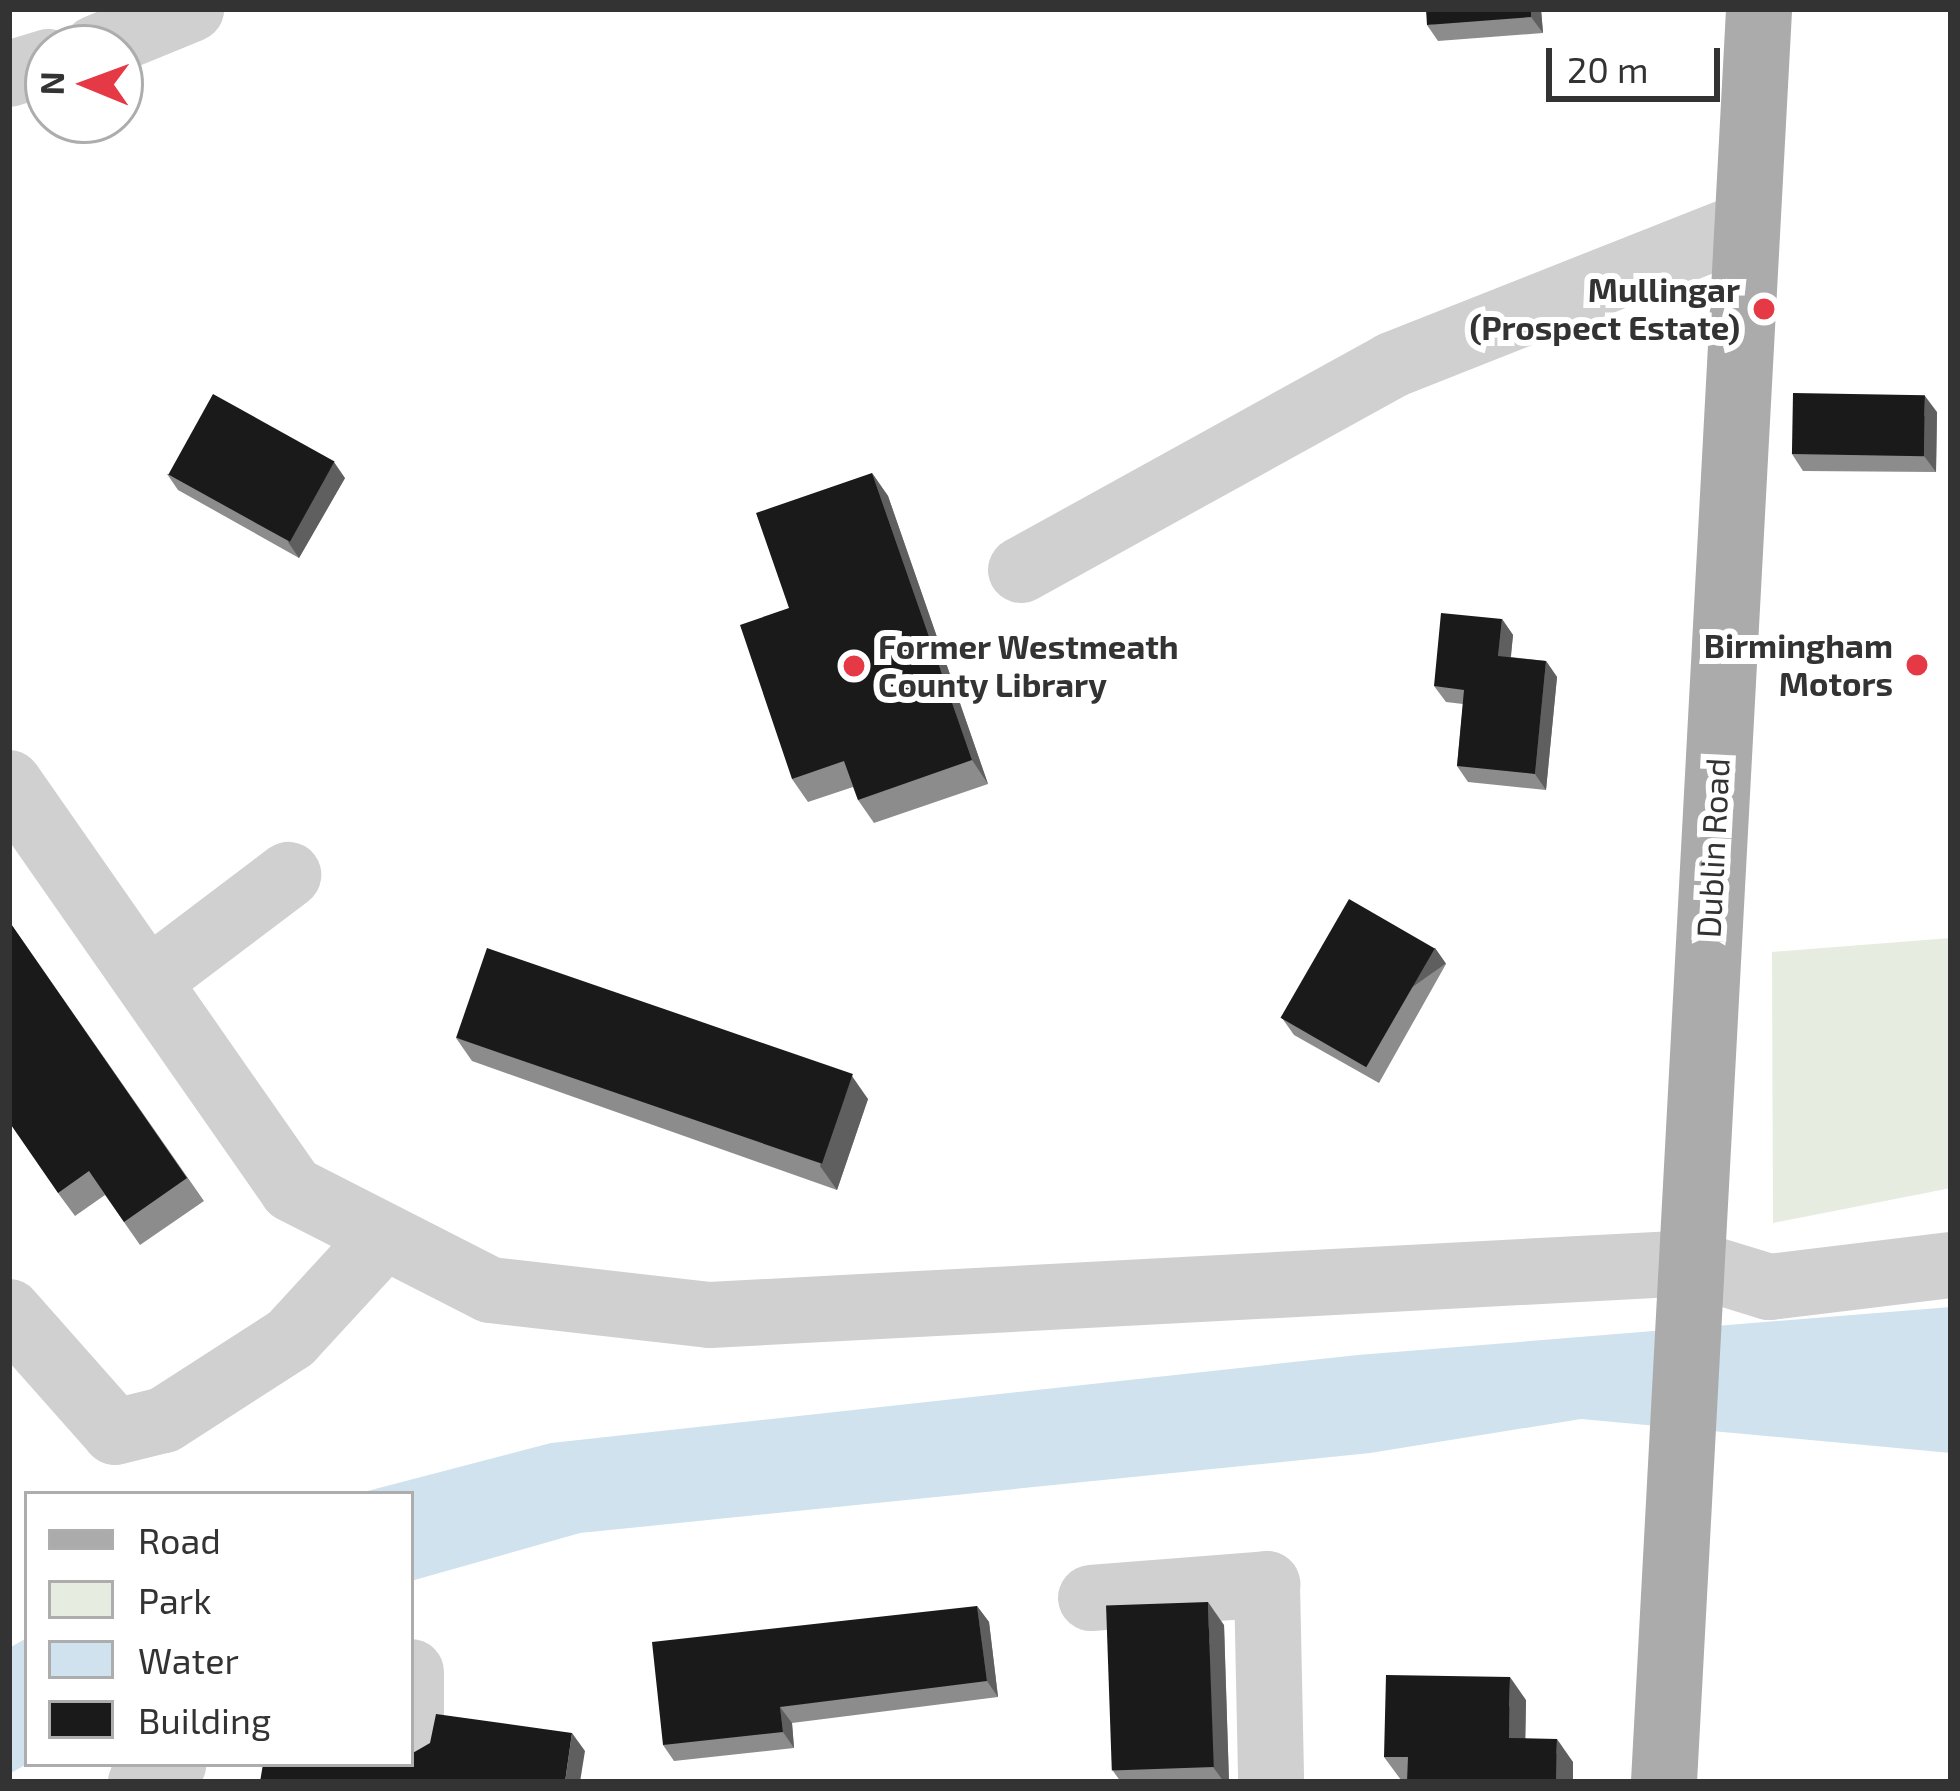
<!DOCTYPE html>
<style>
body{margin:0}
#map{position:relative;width:1960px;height:1791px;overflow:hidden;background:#fff;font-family:"Exo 2",sans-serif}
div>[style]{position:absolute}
.green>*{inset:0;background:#e6ecdf}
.water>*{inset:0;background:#cfe2ee}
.minor>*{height:66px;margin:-33px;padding:0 33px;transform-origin:33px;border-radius:33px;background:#d0d0d0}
.major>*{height:66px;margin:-33px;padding:0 33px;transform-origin:33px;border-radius:33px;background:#ababab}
.wall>*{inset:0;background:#8c8c8c}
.shaded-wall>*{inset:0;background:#5f5f5f;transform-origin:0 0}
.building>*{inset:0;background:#1a1a1a;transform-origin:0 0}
.dots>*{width:33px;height:33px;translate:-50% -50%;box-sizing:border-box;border:6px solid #fff;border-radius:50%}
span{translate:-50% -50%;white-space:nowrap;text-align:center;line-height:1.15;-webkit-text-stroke:12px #fff;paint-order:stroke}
.poi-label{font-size:33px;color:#333;font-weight:700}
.right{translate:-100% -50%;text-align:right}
.left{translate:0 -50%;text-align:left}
.street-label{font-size:33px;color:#333}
.frame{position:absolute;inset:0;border:12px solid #333;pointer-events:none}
.legend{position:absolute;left:24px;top:1491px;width:390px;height:276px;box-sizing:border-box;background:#fff;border:3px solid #adadad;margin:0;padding:15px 21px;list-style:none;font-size:36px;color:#333}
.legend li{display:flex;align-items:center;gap:24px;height:60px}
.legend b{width:60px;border:3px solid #adadad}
.north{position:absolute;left:24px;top:24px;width:120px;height:120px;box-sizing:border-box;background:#fff;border:3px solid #adadad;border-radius:50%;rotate:271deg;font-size:33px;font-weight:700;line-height:48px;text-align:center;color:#333}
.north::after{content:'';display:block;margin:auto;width:42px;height:54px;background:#e63946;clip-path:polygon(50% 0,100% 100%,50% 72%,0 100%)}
.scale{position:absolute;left:1546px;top:48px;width:174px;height:54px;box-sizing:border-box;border:6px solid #333;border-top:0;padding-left:15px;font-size:36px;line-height:42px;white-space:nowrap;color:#333;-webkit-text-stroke:9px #fff;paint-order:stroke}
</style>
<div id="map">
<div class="green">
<div style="clip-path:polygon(1951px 938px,1951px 1188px,1773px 1223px,1772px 952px)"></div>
</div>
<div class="water">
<div style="clip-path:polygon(1951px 1307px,1951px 1453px,1581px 1419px,1370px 1453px,580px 1533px,411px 1581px,411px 1494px,356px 1494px,551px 1443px,1358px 1355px)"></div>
<div style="clip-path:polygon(27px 1638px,27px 1764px,9px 1774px,9px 1648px)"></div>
</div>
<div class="minor">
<div style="left:96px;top:48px;width:103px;rotate:-22.3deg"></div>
<div style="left:9px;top:74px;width:41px;rotate:-17.1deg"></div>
<div style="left:1021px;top:570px;width:424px;rotate:-28.9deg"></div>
<div style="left:1392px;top:365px;width:380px;rotate:-21.6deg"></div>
<div style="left:9px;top:783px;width:495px;rotate:55.1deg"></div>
<div style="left:292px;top:1189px;width:222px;rotate:27deg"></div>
<div style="left:490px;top:1290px;width:221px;rotate:6.5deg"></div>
<div style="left:710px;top:1315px;width:982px;rotate:-3.03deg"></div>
<div style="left:1691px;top:1263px;width:82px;rotate:17.1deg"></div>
<div style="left:1769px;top:1287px;width:183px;rotate:-6.9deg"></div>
<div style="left:148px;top:981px;width:176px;rotate:-37.1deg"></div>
<div style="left:9px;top:1312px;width:160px;rotate:48.5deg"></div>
<div style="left:115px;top:1432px;width:50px;rotate:-13.8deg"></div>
<div style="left:164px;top:1420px;width:151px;rotate:-32.8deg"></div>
<div style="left:291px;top:1338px;width:133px;rotate:-47.4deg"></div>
<div style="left:1091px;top:1598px;width:177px;rotate:-4.5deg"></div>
<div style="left:1267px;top:1584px;width:198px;rotate:88.8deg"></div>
<div style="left:411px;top:1672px;width:70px;rotate:90deg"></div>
<div style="left:141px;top:1782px;width:37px;rotate:-29deg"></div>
</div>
<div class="major">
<div style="left:1664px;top:1782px;width:1776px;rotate:-86.93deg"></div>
</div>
<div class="wall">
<div style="clip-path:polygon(1541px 9px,1543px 33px,1438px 41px,1427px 25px)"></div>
<div style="clip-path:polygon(1937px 412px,1936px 472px,1803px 471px,1792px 454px)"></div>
<div style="clip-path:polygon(872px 473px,888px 496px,988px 784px,874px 823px,858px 800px,853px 787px,808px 802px,792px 779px,789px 608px)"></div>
<div style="clip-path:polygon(167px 474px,345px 478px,299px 558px,178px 490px)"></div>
<div style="clip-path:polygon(1502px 619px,1513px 635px,1511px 657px,1546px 661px,1557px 677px,1546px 790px,1468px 782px,1457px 766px,1463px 704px,1446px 702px,1434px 686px)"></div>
<div style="clip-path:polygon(9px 921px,204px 1201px,140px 1245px,105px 1195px,75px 1216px,58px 1193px)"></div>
<div style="clip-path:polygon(1435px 948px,1446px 964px,1379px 1083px,1294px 1035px,1282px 1018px)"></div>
<div style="clip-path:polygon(456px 1038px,868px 1099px,837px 1190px,472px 1061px)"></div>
<div style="clip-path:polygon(977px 1606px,989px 1622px,998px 1697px,792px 1723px,794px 1748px,674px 1761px,663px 1745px)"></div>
<div style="clip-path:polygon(1224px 1625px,1229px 1782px,1121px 1782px,1113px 1771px)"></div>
<div style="clip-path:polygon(1526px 1700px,1525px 1738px,1573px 1762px,1573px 1782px,1407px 1782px,1407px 1780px,1401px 1780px,1384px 1757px)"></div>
</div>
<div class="shaded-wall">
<div style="clip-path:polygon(1531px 9px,1541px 9px,1543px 33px,1531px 17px)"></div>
<div style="clip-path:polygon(1925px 396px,1937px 412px,1936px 472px,1924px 456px)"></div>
<div style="clip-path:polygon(334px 462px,345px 478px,299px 558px,288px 542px)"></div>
<div style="clip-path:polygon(872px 473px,888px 496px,988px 784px,972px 760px)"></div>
<div style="clip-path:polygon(1502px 619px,1513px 635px,1509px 672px,1498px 656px)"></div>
<div style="clip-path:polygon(1546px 661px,1557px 677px,1546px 790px,1535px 774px)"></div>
<div style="left:1435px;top:948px;width:19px;height:137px;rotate:55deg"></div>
<div style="clip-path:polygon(852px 1076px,868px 1099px,837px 1190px,820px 1166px)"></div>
<div style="clip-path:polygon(1208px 1602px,1224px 1625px,1229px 1782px,1224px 1782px,1213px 1767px)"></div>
<div style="clip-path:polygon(977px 1606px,989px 1622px,998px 1697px,987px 1681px)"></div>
<div style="clip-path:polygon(1510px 1677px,1526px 1700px,1525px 1762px,1509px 1738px)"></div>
<div style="clip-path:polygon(780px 1707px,792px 1723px,794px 1748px,783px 1732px)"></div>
<div style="clip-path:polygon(572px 1733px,585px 1751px,580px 1782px,565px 1782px)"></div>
<div style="clip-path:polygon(1557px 1739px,1573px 1762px,1573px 1782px,1556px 1782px)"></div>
</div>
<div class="building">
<div style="clip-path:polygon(1426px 9px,1531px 9px,1531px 17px,1427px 25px)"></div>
<div style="left:1793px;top:393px;width:132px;height:61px;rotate:1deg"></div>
<div style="left:213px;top:394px;width:139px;height:92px;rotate:29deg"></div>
<div style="clip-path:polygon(872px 473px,972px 760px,858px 800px,844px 761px,792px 779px,740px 625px,789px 608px,756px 513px)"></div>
<div style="clip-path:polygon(1441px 613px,1502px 619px,1498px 656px,1546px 661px,1535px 774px,1457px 766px,1464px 690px,1434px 686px)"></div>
<div style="left:1349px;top:899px;width:99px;height:137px;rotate:30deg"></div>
<div style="clip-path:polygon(9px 921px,187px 1178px,124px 1222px,89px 1171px,58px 1193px,9px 1122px)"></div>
<div style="left:487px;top:948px;width:387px;height:95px;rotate:19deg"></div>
<div style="left:1208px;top:1602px;width:165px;height:102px;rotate:88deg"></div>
<div style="clip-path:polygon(977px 1606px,987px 1681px,780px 1707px,783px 1732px,663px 1745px,652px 1642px)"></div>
<div style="clip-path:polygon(1386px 1675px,1510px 1677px,1509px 1738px,1557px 1739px,1556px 1782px,1407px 1782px,1408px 1757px,1384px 1757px)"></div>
<div style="clip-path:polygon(436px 1714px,572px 1733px,565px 1782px,260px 1782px,263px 1764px,411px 1764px,411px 1754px,430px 1743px)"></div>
</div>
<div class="dots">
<div style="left:1764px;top:309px;background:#e63946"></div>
<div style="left:1917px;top:665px;background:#e63946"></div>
<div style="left:854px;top:666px;background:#e63946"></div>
</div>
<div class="poi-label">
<span class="right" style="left:1740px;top:309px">Mullingar<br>(Prospect Estate)</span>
<span class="right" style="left:1893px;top:665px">Birmingham<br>Motors</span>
<span class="left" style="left:878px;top:666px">Former Westmeath<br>County Library</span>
</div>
<div class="street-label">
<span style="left:1713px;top:848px;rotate:-87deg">Dublin Road</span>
</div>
<div class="frame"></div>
<ul class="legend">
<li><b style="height:15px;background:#ababab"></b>Road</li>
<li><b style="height:33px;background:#e6ecdf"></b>Park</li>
<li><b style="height:33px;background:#cfe2ee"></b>Water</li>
<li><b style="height:33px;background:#1a1a1a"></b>Building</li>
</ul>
<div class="north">N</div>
<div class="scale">20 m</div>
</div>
